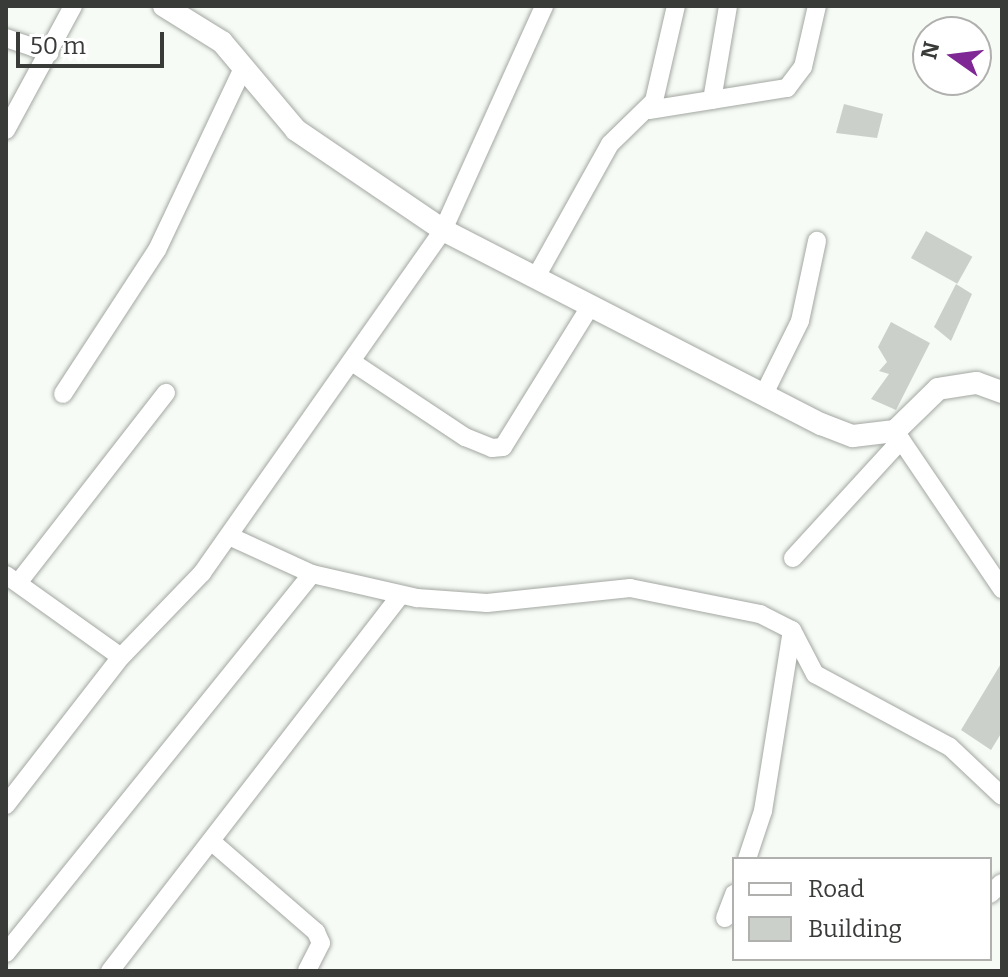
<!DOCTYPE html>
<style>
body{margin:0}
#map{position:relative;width:1008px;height:977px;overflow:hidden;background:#f6fbf5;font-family:Bitter,serif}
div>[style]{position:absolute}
.building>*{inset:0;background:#ccd0cb;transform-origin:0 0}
.roads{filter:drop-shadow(0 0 2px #a3a7a2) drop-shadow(0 0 2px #a3a7a2)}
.minor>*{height:18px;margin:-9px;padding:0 9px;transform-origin:9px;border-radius:9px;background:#fff}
.tertiary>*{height:22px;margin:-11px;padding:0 11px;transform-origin:11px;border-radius:11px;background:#fff}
span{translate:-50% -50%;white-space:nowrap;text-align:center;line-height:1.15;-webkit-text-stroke:6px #fff;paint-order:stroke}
.frame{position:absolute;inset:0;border:8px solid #393b38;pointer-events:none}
.legend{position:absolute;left:732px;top:857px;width:260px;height:104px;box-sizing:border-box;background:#fff;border:2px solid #b0b1af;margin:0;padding:10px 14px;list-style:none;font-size:24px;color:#393b38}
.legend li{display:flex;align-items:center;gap:16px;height:40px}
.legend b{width:40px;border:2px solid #b0b1af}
.north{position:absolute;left:912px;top:16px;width:80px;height:80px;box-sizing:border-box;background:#fff;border:2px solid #b0b1af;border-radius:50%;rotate:284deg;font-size:22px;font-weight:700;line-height:32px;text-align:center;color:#393b38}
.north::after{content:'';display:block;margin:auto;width:28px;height:36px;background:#7f2795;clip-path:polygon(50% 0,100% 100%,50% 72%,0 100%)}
.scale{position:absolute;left:16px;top:32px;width:148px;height:36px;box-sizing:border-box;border:4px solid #393b38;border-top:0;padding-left:10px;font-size:24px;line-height:28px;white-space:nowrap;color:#393b38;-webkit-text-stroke:6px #fff;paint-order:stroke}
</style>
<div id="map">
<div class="building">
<div style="clip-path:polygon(844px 104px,883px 114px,877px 138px,836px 133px)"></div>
<div style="left:926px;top:231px;width:53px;height:31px;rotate:29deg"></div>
<div style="clip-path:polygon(956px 284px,972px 294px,951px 341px,934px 327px)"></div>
<div style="clip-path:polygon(891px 322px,930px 343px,896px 410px,871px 399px,889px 374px,879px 371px,887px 362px,878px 347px)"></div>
<div style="clip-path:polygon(1002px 662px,1002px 732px,991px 750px,961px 730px)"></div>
</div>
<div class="roads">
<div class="minor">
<div style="left:6px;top:38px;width:46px;rotate:18.8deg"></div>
<div style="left:712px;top:100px;width:95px;rotate:-80.3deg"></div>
<div style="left:649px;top:110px;width:140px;rotate:-9.1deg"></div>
<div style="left:787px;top:88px;width:26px;rotate:-53deg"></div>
<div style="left:803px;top:67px;width:63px;rotate:-77.1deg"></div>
<div style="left:6px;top:130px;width:141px;rotate:-61.6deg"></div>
<div style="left:536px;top:277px;width:152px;rotate:-60.9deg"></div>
<div style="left:610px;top:144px;width:62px;rotate:-44.3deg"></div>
<div style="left:654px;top:101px;width:98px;rotate:-77deg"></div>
<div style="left:352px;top:362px;width:136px;rotate:33.6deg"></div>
<div style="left:465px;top:437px;width:29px;rotate:22deg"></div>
<div style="left:492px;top:448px;width:11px;rotate:-5deg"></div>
<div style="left:503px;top:447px;width:167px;rotate:-58.2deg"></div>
<div style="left:63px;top:394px;width:172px;rotate:-56.9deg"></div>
<div style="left:157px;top:250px;width:201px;rotate:-64.7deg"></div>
<div style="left:764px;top:394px;width:81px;rotate:-63.7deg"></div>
<div style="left:800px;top:321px;width:82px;rotate:-78deg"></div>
<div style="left:895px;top:431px;width:191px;rotate:55.9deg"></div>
<div style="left:229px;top:536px;width:91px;rotate:24.6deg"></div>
<div style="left:312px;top:574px;width:108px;rotate:12.9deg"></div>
<div style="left:417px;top:598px;width:70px;rotate:4.1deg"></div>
<div style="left:487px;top:603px;width:144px;rotate:-6deg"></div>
<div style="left:630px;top:588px;width:133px;rotate:11.3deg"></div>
<div style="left:760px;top:614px;width:36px;rotate:27deg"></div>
<div style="left:792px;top:630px;width:50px;rotate:62.4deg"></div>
<div style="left:815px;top:674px;width:153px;rotate:28.4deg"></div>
<div style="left:950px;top:747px;width:71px;rotate:43.3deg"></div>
<div style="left:793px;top:558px;width:160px;rotate:-47.5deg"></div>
<div style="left:6px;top:575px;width:141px;rotate:35.5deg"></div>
<div style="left:18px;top:583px;width:241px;rotate:-52.1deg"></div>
<div style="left:6px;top:805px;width:187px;rotate:-52.2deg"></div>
<div style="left:121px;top:657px;width:117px;rotate:-46deg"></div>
<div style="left:202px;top:573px;width:419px;rotate:-54.9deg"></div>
<div style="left:443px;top:230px;width:246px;rotate:-65.7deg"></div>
<div style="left:211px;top:841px;width:139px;rotate:40.9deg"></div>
<div style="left:316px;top:932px;width:12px;rotate:66deg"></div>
<div style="left:321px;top:943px;width:31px;rotate:117deg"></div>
<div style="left:747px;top:859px;width:51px;rotate:-71.6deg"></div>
<div style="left:763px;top:811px;width:183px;rotate:-80.9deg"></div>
<div style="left:990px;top:894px;width:16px;rotate:-43deg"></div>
<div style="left:725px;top:918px;width:26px;rotate:-69deg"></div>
<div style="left:6px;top:953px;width:487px;rotate:-51.1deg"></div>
<div style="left:110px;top:971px;width:475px;rotate:-52.3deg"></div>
</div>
<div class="tertiary">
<div style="left:164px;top:6px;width:68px;rotate:31.8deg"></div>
<div style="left:222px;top:42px;width:115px;rotate:49.9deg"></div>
<div style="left:296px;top:130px;width:178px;rotate:34.2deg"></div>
<div style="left:443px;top:230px;width:425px;rotate:27.2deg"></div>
<div style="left:821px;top:424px;width:34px;rotate:21deg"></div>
<div style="left:853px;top:436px;width:42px;rotate:-6.8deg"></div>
<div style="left:895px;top:431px;width:60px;rotate:-44.3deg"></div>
<div style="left:938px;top:389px;width:39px;rotate:-9deg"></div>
<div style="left:977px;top:383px;width:27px;rotate:20deg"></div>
</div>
</div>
<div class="frame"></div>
<ul class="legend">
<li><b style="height:10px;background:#fff"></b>Road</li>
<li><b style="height:22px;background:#ccd0cb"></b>Building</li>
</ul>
<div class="north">N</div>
<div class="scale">50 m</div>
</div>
